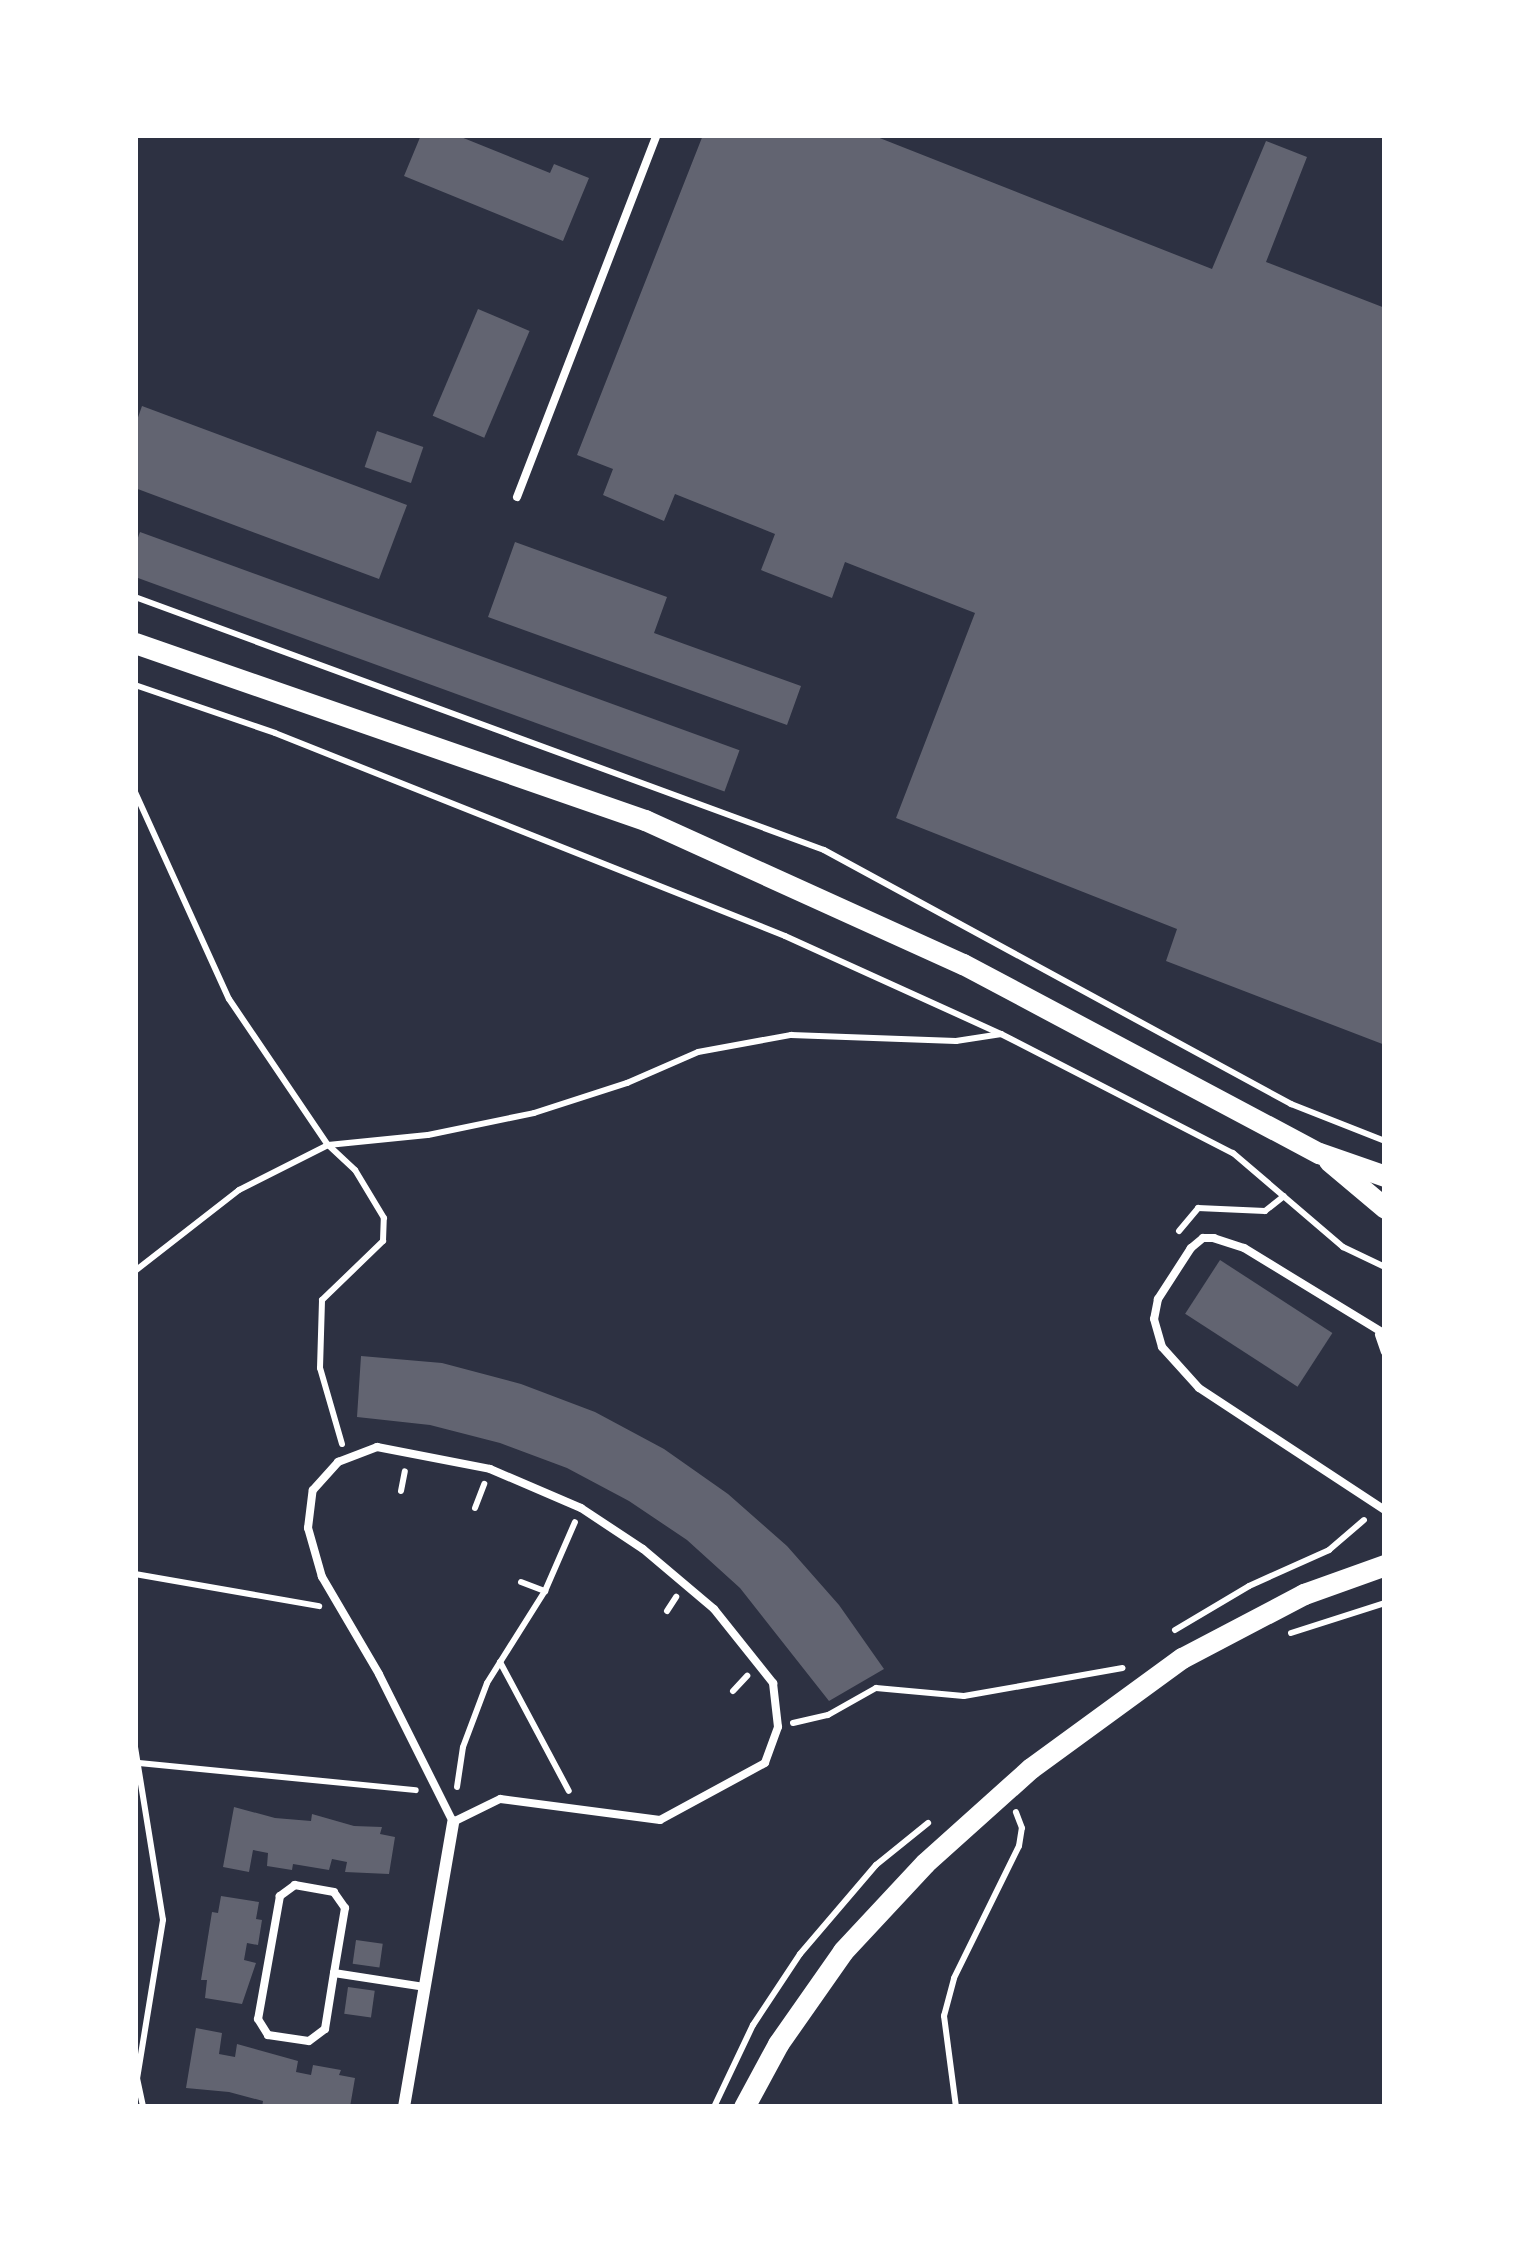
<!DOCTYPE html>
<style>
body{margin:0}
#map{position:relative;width:1520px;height:2242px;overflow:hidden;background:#2d3142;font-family:Quicksand,sans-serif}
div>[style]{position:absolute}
.building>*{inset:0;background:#626471;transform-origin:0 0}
.path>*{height:6px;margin:-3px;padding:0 3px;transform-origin:3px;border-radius:3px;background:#fff}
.service>*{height:8px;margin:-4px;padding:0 4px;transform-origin:4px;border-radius:4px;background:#fff}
.minor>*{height:12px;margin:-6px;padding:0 6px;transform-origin:6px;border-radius:6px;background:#fff}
.secondary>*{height:21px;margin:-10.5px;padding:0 10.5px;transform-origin:10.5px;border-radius:10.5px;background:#fff}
span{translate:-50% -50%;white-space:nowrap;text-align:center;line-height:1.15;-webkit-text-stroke:12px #fff;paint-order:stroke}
.frame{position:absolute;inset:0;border:138px solid #fff;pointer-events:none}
</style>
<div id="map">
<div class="building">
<div style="clip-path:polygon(421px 135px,456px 135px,550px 173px,554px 164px,589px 178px,563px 241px,404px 176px)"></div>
<div style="clip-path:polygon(703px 135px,872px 135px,1212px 269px,1266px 141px,1307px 157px,1266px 262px,1385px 308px,1385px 1045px,1166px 961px,1177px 929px,896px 818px,975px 613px,845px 562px,832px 598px,761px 570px,775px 534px,675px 494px,664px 521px,603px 495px,613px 469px,577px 455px)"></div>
<div style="left:478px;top:309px;width:56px;height:116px;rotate:23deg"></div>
<div style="clip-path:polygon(142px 406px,407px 505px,379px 579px,135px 488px,135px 426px)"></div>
<div style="left:377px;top:431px;width:49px;height:38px;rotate:19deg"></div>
<div style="left:140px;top:532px;width:638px;height:44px;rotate:20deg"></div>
<div style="clip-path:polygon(515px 542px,667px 597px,654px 633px,801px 686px,787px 725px,488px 617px)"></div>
<div style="left:1220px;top:1260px;width:134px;height:64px;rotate:33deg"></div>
<div style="clip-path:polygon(361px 1356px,442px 1363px,521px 1384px,595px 1412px,664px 1449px,728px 1494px,787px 1546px,839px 1605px,884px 1669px,829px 1701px,740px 1588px,687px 1540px,629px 1501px,567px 1468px,500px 1443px,430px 1425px,357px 1417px)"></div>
<div style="clip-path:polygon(234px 1807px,275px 1818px,311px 1821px,312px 1814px,354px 1826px,382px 1827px,380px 1834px,395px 1837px,389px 1874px,345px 1872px,347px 1862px,332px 1859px,329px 1870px,293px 1864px,292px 1870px,267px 1866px,268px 1853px,253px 1850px,249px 1872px,223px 1867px)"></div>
<div style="clip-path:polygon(221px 1896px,259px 1902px,256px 1919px,262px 1920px,258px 1945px,247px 1943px,244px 1960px,256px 1963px,242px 2004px,205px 1998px,207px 1980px,201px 1980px,212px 1912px,218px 1913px)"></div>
<div style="left:356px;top:1940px;width:27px;height:24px;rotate:8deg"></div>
<div style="left:348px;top:1987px;width:27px;height:27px;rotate:8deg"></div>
<div style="clip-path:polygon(196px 2028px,222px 2033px,219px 2054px,235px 2057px,237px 2044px,298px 2061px,296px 2072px,311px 2075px,313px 2065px,341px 2070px,339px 2075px,355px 2078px,350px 2107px,262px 2107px,263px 2101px,229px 2092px,186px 2088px)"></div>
</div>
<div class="path">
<div style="left:135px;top:597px;width:734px;rotate:20.16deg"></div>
<div style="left:824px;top:850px;width:532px;rotate:28.54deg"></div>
<div style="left:1291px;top:1104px;width:101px;rotate:21.5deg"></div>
<div style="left:135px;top:685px;width:148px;rotate:18.9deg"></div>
<div style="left:275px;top:733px;width:549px;rotate:21.7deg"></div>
<div style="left:785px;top:936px;width:237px;rotate:24.4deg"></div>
<div style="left:1001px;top:1034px;width:261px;rotate:27.2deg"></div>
<div style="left:1233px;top:1153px;width:145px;rotate:40.5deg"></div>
<div style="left:1343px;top:1247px;width:47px;rotate:25.5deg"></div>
<div style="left:135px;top:792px;width:227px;rotate:65.6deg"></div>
<div style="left:229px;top:999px;width:176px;rotate:55.9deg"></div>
<div style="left:328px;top:1145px;width:100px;rotate:153.2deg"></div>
<div style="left:239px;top:1190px;width:132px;rotate:142.1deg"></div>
<div style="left:1179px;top:1231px;width:30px;rotate:-50deg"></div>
<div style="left:1198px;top:1208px;width:67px;rotate:2.6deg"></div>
<div style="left:1265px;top:1211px;width:24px;rotate:-38deg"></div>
<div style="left:342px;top:1444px;width:79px;rotate:-106.1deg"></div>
<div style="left:320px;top:1368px;width:68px;rotate:-88.3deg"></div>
<div style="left:322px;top:1300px;width:85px;rotate:-44deg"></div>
<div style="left:383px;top:1241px;width:23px;rotate:-88deg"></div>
<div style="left:384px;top:1218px;width:56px;rotate:-121.1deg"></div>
<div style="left:355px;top:1170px;width:37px;rotate:-137deg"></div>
<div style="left:328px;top:1145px;width:100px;rotate:-5.7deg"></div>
<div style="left:428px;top:1135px;width:108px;rotate:-11.7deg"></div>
<div style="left:534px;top:1113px;width:98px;rotate:-17.9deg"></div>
<div style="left:627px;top:1083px;width:77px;rotate:-23.6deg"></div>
<div style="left:698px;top:1052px;width:95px;rotate:-10.4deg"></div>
<div style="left:791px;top:1035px;width:165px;rotate:2.1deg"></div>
<div style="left:956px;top:1041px;width:46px;rotate:-8.8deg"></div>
<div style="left:401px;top:1491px;width:20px;rotate:-79deg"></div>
<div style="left:475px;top:1508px;width:26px;rotate:-69deg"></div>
<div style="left:135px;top:1574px;width:187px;rotate:9.9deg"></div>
<div style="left:521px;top:1582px;width:26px;rotate:21deg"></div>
<div style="left:667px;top:1611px;width:17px;rotate:-57deg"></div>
<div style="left:1175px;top:1630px;width:86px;rotate:-30.7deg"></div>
<div style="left:1249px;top:1586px;width:88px;rotate:-24.2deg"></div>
<div style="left:1329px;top:1550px;width:46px;rotate:-40.6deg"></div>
<div style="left:1291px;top:1633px;width:99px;rotate:-17.7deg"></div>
<div style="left:500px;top:1662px;width:146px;rotate:61.9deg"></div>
<div style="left:733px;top:1691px;width:21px;rotate:-47deg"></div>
<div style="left:793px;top:1723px;width:36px;rotate:-13deg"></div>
<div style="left:828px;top:1715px;width:55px;rotate:-29.4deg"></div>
<div style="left:876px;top:1688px;width:88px;rotate:5.2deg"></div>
<div style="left:964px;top:1696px;width:161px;rotate:-10deg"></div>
<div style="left:135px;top:1747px;width:175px;rotate:80.8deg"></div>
<div style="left:163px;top:1920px;width:160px;rotate:99.3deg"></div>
<div style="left:137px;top:2078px;width:30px;rotate:78deg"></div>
<div style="left:139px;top:1763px;width:278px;rotate:5.6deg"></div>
<div style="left:457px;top:1787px;width:40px;rotate:-81.5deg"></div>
<div style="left:463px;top:1747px;width:68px;rotate:-69.4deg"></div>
<div style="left:487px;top:1683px;width:109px;rotate:-57.8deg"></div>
<div style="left:545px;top:1591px;width:75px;rotate:-66.5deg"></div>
<div style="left:714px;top:2107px;width:91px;rotate:-64.6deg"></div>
<div style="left:753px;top:2025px;width:85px;rotate:-56.5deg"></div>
<div style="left:800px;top:1954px;width:117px;rotate:-49.5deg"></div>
<div style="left:876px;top:1865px;width:67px;rotate:-38.9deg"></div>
<div style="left:956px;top:2107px;width:92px;rotate:-97.5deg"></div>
<div style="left:944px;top:2016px;width:39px;rotate:-75deg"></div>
<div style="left:954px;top:1978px;width:147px;rotate:-63.8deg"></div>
<div style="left:1019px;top:1846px;width:18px;rotate:-81deg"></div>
<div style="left:1022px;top:1828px;width:17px;rotate:-111deg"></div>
</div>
<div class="service">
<div style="left:517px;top:497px;width:388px;rotate:-68.9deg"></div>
<div style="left:1385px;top:1334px;width:165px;rotate:-148.6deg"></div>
<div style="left:1244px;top:1248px;width:32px;rotate:-162deg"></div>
<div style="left:1214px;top:1238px;width:11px;rotate:180deg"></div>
<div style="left:1203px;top:1238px;width:16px;rotate:140deg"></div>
<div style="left:1191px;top:1248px;width:61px;rotate:122.9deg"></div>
<div style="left:1158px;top:1299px;width:20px;rotate:101deg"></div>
<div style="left:1154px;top:1319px;width:29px;rotate:74deg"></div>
<div style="left:1162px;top:1347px;width:55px;rotate:47.9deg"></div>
<div style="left:1199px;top:1388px;width:222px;rotate:33.3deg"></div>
<div style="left:1379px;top:1335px;width:18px;rotate:71deg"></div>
<div style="left:377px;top:1447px;width:115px;rotate:11deg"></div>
<div style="left:490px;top:1469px;width:99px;rotate:23.2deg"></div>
<div style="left:581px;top:1508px;width:74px;rotate:33.5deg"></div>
<div style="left:643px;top:1549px;width:93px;rotate:40.2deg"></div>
<div style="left:714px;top:1609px;width:95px;rotate:51.4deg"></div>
<div style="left:773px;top:1683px;width:44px;rotate:83.5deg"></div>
<div style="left:778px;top:1727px;width:38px;rotate:110deg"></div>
<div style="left:765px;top:1763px;width:119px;rotate:151.5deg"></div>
<div style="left:660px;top:1820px;width:161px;rotate:-172.5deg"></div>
<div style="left:500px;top:1799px;width:52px;rotate:153.9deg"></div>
<div style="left:453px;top:1822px;width:165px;rotate:-116.6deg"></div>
<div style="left:379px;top:1674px;width:113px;rotate:-120.4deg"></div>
<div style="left:322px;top:1577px;width:51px;rotate:-105.9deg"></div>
<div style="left:308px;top:1528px;width:38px;rotate:-83deg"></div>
<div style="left:313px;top:1490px;width:38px;rotate:-48deg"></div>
<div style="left:338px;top:1462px;width:42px;rotate:-21deg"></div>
<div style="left:334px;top:1973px;width:66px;rotate:-80.4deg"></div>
<div style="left:345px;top:1908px;width:19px;rotate:-125deg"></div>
<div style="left:334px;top:1892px;width:40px;rotate:-170deg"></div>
<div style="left:295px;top:1885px;width:19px;rotate:144deg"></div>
<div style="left:280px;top:1896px;width:125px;rotate:100.1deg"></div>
<div style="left:258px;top:2019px;width:19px;rotate:58deg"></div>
<div style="left:268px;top:2035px;width:41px;rotate:8.3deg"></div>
<div style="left:309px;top:2041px;width:20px;rotate:-37deg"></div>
<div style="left:325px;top:2029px;width:57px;rotate:-80.9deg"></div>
<div style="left:334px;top:1973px;width:91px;rotate:8.8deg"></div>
</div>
<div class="minor">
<div style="left:404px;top:2107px;width:289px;rotate:-80.2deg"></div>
</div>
<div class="secondary">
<div style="left:135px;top:643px;width:540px;rotate:19.14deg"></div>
<div style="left:645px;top:820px;width:349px;rotate:24.4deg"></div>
<div style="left:963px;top:964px;width:403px;rotate:28deg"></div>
<div style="left:1319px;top:1153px;width:70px;rotate:19.2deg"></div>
<div style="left:1329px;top:1161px;width:73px;rotate:40deg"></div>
<div style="left:744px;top:2107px;width:72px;rotate:-61.6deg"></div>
<div style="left:778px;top:2044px;width:113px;rotate:-55deg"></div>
<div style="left:843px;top:1951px;width:120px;rotate:-47deg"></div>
<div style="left:925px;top:1863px;width:142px;rotate:-41.9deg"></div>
<div style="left:1031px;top:1768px;width:187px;rotate:-36.1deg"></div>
<div style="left:1182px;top:1658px;width:138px;rotate:-27.7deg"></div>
<div style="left:1304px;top:1594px;width:86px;rotate:-19.7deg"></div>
</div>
<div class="frame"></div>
</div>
